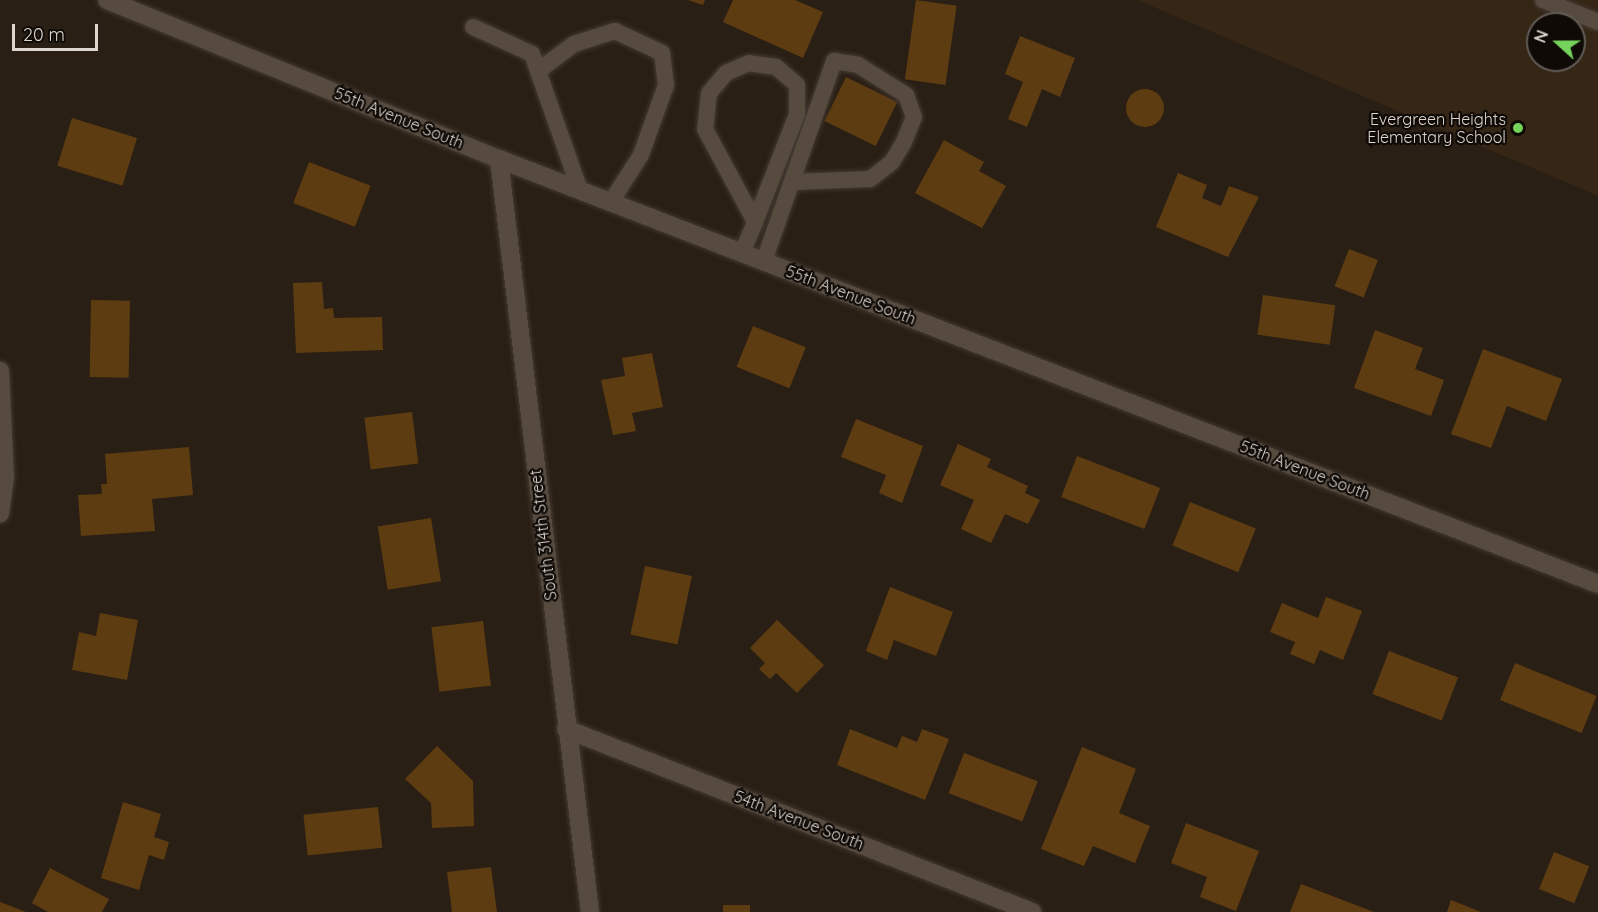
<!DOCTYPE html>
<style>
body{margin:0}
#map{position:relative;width:1598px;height:912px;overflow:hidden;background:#2a1f14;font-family:Quicksand,sans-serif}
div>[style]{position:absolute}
.built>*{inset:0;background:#352615}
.building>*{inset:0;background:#5e3c11;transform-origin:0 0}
.round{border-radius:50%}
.roads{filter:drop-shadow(0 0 2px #433a33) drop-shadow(0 0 2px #433a33)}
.service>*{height:16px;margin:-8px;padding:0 8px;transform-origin:8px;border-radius:8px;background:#574b3f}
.minor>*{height:18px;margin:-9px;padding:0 9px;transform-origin:9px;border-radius:9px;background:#574b3f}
.dots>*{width:16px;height:16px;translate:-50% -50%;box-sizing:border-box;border:3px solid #0f0a06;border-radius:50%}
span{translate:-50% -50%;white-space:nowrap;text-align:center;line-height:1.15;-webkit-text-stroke:4.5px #0f0a06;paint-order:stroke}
.street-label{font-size:16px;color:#ddd6cf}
.poi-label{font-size:16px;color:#ddd6cf}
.right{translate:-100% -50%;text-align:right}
.north{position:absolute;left:1526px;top:12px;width:60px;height:60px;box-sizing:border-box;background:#0f0a06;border:2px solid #615c56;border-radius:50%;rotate:291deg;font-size:16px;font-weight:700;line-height:24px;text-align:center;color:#ddd6cf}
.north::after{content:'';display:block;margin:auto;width:21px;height:27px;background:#75d25b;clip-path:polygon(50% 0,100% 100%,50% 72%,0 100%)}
.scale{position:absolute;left:12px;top:24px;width:86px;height:27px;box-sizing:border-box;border:3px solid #ddd6cf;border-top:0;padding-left:8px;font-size:18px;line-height:21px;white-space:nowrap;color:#ddd6cf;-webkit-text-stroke:4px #0f0a06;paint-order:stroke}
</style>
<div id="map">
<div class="built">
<div style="clip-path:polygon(evenodd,1137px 0,1598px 0,1598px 196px,1137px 0,1538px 24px,1574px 24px,1574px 60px,1538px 60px,1538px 24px)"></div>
</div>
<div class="building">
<div style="clip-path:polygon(688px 0,705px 0,703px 5px)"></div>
<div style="clip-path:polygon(733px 0,795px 0,823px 12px,803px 58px,723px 22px)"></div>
<div style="left:916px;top:0;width:41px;height:80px;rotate:8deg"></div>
<div style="clip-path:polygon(1020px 36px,1075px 58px,1060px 97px,1042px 89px,1027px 127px,1008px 119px,1023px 82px,1005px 74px)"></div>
<div style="left:846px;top:77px;width:57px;height:49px;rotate:26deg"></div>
<div class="round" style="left:1126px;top:89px;width:38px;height:38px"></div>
<div style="left:72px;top:118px;width:68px;height:50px;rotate:17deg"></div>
<div style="clip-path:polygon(944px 140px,984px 162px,979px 171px,1006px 186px,982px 228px,915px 193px)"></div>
<div style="left:309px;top:162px;width:66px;height:44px;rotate:21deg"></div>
<div style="clip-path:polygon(1178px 173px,1207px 185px,1202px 198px,1221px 206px,1229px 186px,1259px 197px,1228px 257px,1156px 227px)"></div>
<div style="left:1349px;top:249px;width:31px;height:40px;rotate:21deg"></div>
<div style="clip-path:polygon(322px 282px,324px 309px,333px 308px,334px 318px,382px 317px,383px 350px,296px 353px,293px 283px)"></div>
<div style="left:1263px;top:295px;width:73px;height:40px;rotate:8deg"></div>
<div style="left:91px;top:300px;width:39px;height:77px;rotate:1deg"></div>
<div style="left:753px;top:326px;width:57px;height:44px;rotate:22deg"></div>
<div style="clip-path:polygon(1375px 330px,1423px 348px,1415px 369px,1444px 380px,1431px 416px,1354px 388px)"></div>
<div style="clip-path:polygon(1483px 349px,1562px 379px,1546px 421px,1507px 406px,1491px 448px,1451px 434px)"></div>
<div style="clip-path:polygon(652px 353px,663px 407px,632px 413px,636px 431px,613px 435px,601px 380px,625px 376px,622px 358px)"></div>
<div style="left:412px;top:412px;width:52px;height:48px;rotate:83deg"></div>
<div style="clip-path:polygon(856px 419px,923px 446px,902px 503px,879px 493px,886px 475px,841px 457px)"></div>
<div style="clip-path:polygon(958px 444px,991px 459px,987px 467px,1028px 486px,1025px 493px,1040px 500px,1028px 524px,1005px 514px,991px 543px,961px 529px,974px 500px,940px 485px)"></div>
<div style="clip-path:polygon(189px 447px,193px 495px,152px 499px,155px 531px,81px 536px,78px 495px,102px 494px,101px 484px,107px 484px,105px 454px)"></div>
<div style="left:1077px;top:456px;width:89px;height:44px;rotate:21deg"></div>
<div style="left:1190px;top:502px;width:71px;height:47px;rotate:22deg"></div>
<div style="left:431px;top:518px;width:64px;height:54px;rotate:81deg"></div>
<div style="left:645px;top:566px;width:48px;height:70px;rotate:12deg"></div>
<div style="clip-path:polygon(890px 587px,953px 612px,936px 656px,894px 640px,887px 660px,866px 651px)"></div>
<div style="clip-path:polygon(1326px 597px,1362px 611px,1343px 660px,1320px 650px,1314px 664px,1290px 654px,1295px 642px,1270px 632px,1282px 603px,1318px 618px)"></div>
<div style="clip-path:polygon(100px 613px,138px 620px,127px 680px,72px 670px,79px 632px,96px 636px)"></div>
<div style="clip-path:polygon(777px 620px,824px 665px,797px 693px,776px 673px,770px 679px,759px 669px,765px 663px,750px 648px)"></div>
<div style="left:483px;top:621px;width:65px;height:52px;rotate:83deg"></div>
<div style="left:1389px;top:651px;width:74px;height:46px;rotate:21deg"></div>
<div style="left:1515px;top:663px;width:88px;height:40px;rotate:22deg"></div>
<div style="clip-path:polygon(850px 729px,897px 748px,902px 736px,917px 742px,922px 729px,949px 739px,925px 800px,837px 765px)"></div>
<div style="clip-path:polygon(437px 746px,473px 781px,474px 826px,432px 828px,431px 803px,405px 779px)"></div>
<div style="clip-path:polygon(1082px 747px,1136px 769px,1119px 813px,1150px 826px,1135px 863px,1093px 846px,1084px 866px,1041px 849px)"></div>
<div style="left:964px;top:753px;width:79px;height:43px;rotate:21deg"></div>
<div style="clip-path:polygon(123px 802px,161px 814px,154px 837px,169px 842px,164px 860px,149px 855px,139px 890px,101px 878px)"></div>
<div style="left:378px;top:807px;width:41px;height:75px;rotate:84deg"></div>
<div style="clip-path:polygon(1186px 823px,1259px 851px,1236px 911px,1200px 897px,1207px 877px,1171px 863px)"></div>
<div style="left:1554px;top:852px;width:38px;height:40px;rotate:22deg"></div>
<div style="clip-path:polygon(491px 867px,497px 912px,452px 912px,447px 872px)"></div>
<div style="clip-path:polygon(50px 868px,109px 899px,102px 912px,48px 912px,32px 903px)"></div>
<div style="clip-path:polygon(1301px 884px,1374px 912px,1290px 912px)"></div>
<div style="clip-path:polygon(1451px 900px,1481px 912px,1447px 912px)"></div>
<div style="clip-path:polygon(0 902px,26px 912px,0 912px)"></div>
<div style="left:723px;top:905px;width:27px;height:7px"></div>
</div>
<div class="roads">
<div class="service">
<div style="left:1543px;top:0;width:59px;rotate:21.8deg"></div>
<div style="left:473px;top:27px;width:65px;rotate:24.6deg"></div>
<div style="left:532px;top:54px;width:144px;rotate:70.6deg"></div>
<div style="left:538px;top:71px;width:45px;rotate:-36.9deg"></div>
<div style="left:574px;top:44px;width:43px;rotate:-17.6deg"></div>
<div style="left:615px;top:31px;width:52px;rotate:25.1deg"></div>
<div style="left:662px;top:53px;width:32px;rotate:83deg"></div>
<div style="left:666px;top:85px;width:74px;rotate:109.7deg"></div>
<div style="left:641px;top:155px;width:56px;rotate:122.6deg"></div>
<div style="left:742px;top:253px;width:34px;rotate:-67deg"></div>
<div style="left:755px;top:222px;width:116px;rotate:-68.7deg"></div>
<div style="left:797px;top:114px;width:29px;rotate:-90deg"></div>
<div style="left:797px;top:85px;width:28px;rotate:-139deg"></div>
<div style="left:776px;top:67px;width:27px;rotate:-172deg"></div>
<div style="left:749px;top:63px;width:25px;rotate:157deg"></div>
<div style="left:726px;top:73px;width:26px;rotate:130deg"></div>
<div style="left:709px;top:93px;width:36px;rotate:96deg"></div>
<div style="left:705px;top:129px;width:106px;rotate:61.7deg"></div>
<div style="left:764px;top:261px;width:212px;rotate:-70.7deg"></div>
<div style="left:834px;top:61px;width:24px;rotate:9deg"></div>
<div style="left:858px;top:65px;width:57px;rotate:32deg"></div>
<div style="left:906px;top:95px;width:23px;rotate:70deg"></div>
<div style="left:914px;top:117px;width:27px;rotate:112deg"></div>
<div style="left:904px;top:142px;width:23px;rotate:121deg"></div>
<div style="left:892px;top:162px;width:28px;rotate:142deg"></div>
<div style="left:870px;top:179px;width:78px;rotate:177.8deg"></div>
</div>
<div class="minor">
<div style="left:107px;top:0;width:423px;rotate:22.1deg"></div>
<div style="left:499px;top:159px;width:1178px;rotate:21.14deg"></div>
<div style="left:499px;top:159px;width:758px;rotate:83.11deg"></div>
<div style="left:0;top:371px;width:106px;rotate:87.3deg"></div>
<div style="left:5px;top:477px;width:37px;rotate:98deg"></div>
<div style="left:566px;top:729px;width:501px;rotate:21.44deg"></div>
</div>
</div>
<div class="dots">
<div style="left:1518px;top:128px;background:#75d25b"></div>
</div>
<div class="street-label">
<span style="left:399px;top:118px;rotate:22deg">55th Avenue South</span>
<span style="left:851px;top:295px;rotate:21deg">55th Avenue South</span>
<span style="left:1305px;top:470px;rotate:21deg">55th Avenue South</span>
<span style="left:543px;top:535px;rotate:-97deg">South 314th Street</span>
<span style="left:799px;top:820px;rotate:21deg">54th Avenue South</span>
</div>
<div class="poi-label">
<span class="right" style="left:1506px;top:128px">Evergreen Heights<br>Elementary School</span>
</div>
<div class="north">N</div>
<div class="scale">20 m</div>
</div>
